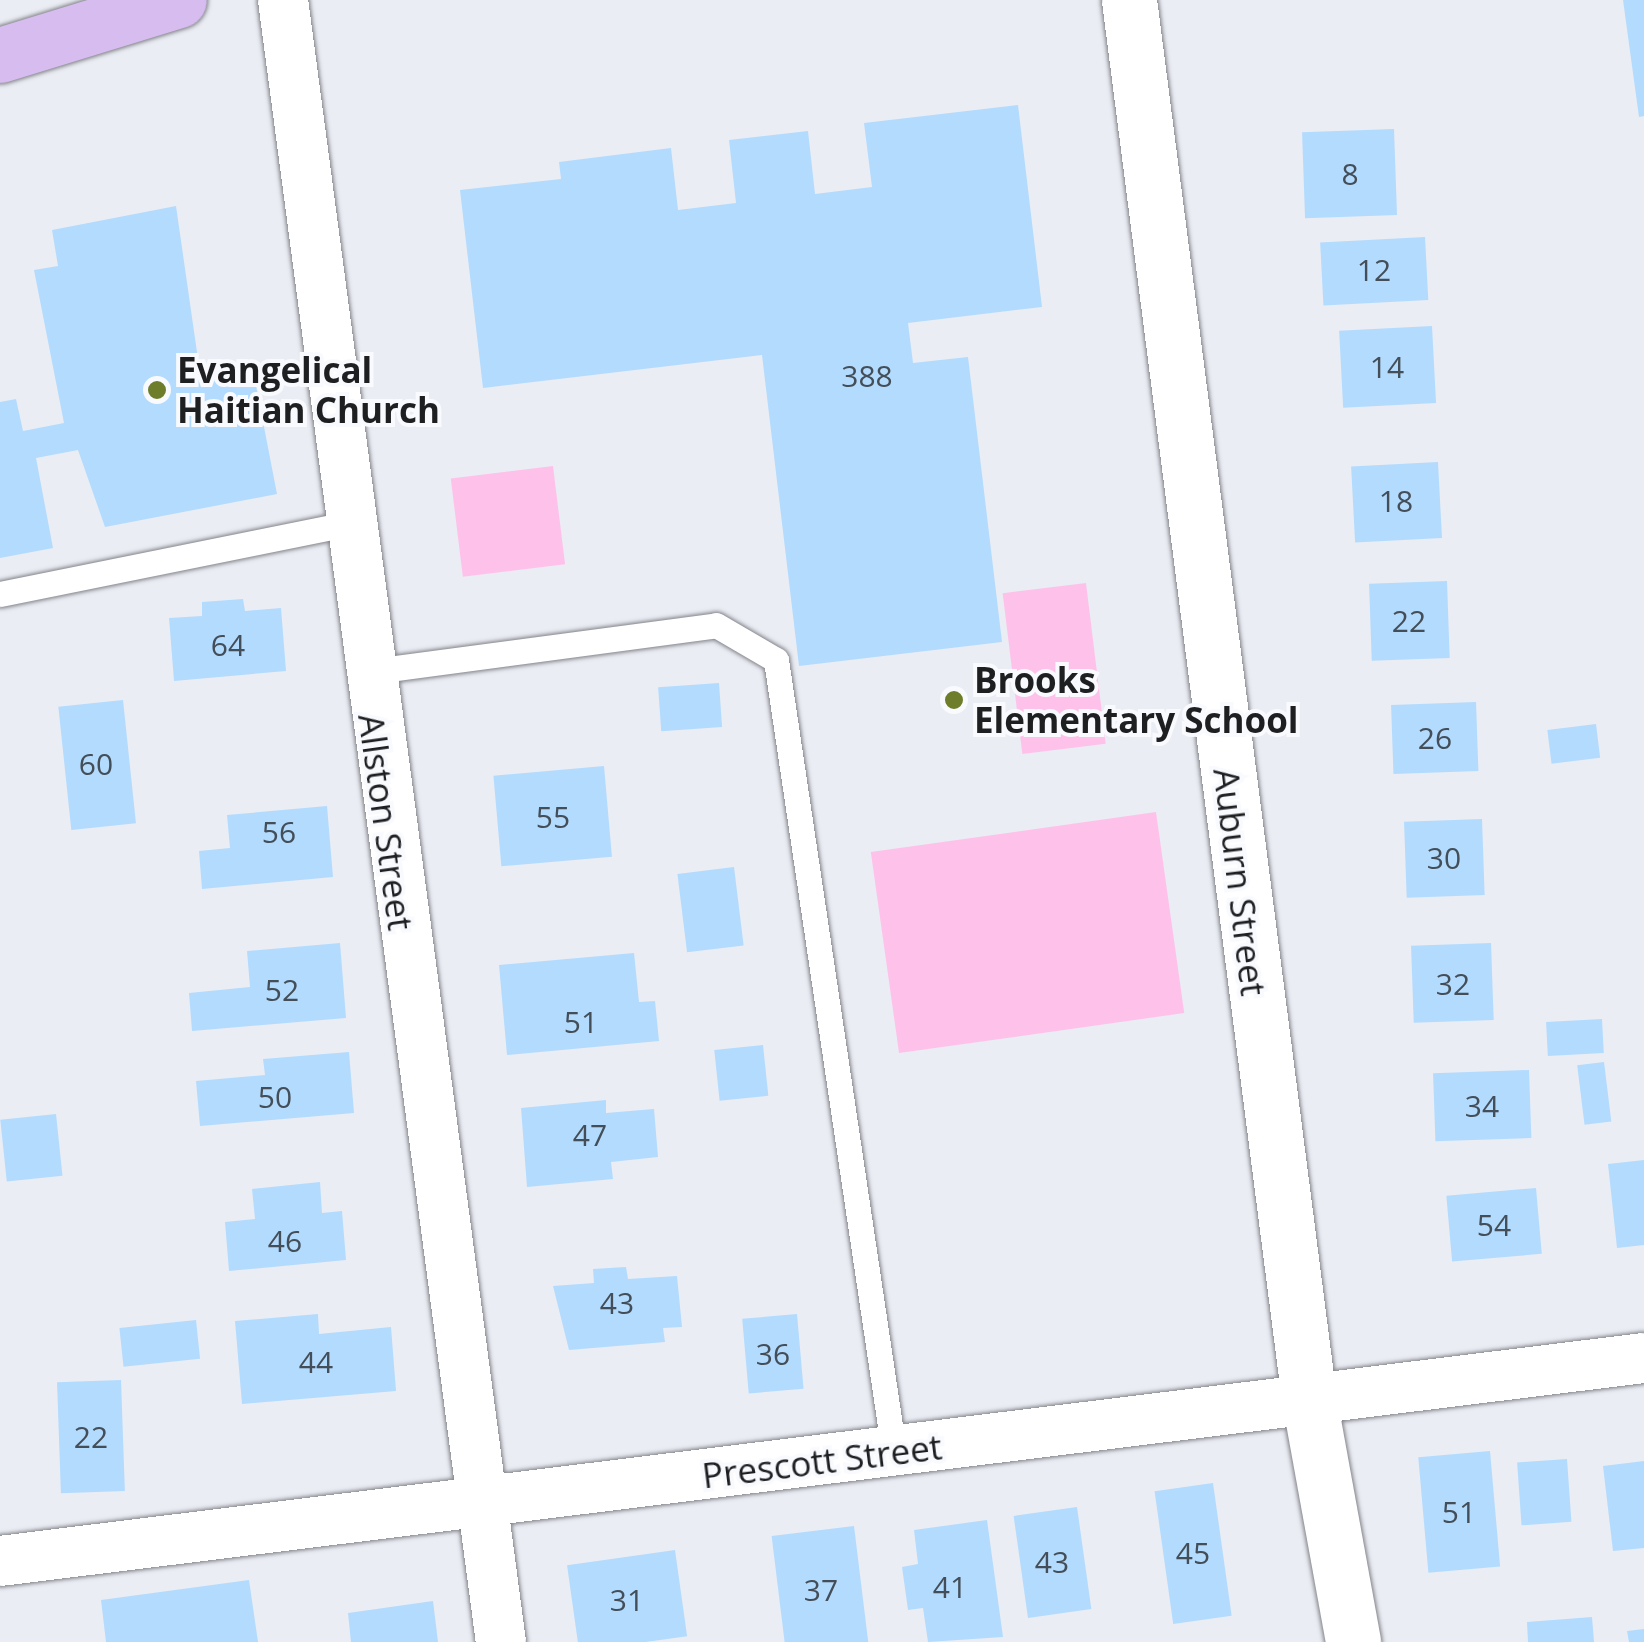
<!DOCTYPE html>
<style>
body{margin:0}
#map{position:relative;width:1644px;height:1642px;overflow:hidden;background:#ebedf4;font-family:"Open Sans",sans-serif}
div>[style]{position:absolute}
.green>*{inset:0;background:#fec2ea;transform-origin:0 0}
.building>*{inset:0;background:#b3dbfe;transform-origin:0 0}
.roads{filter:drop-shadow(0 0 2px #82848a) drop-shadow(0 0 2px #82848a)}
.service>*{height:25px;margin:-12.5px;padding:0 12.5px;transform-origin:12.5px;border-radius:12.5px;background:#fff}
.minor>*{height:50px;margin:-25px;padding:0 25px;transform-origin:25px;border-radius:25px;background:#fff}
.tertiary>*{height:55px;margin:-27.5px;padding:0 27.5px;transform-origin:27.5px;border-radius:27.5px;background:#fff}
.primary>*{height:55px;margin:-27.5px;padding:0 27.5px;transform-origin:27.5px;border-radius:27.5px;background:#d7bcef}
.dots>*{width:28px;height:28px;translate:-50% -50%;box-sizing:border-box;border:5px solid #f9fafe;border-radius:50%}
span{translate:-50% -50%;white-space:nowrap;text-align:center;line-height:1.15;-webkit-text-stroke:8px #f9fafe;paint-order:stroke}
.number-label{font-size:30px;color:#434e58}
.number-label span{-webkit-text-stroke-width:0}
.poi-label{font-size:35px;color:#1e1f21;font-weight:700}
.left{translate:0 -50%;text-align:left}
.street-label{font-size:35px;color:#1e1f21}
</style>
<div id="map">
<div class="green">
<div style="left:553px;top:466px;width:99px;height:103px;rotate:83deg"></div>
<div style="left:1086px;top:583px;width:162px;height:84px;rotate:83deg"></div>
<div style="left:1156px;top:812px;width:203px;height:288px;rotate:82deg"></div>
</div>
<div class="building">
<div style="clip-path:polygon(1623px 0,1644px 0,1644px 116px,1639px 117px)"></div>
<div style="clip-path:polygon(1018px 105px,1042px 307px,908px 323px,913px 363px,968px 357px,1002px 642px,799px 666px,762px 355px,483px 388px,460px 190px,561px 179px,559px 162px,671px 148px,678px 210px,736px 203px,729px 140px,808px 131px,815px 194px,872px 187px,864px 123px)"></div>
<div style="left:1394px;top:129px;width:86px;height:92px;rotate:88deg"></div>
<div style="clip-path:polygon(176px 206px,201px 380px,253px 370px,277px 494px,105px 527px,78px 450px,36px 458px,53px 548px,0 558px,0 402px,16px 399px,23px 431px,64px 423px,34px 270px,58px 266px,52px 230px)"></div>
<div style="left:1425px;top:237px;width:63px;height:105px;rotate:87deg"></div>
<div style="left:1432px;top:326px;width:77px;height:93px;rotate:87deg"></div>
<div style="left:1438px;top:462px;width:76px;height:87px;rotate:87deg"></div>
<div style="left:1447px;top:581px;width:77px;height:78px;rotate:88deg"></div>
<div style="clip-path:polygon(243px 599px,245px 611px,281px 608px,286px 671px,174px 681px,169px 618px,202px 616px,202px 602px)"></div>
<div style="left:719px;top:683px;width:44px;height:61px;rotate:86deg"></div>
<div style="left:123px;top:700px;width:124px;height:65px;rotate:84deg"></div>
<div style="left:1476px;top:702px;width:69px;height:85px;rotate:88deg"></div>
<div style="left:1596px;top:724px;width:34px;height:49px;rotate:83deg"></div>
<div style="left:604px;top:766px;width:91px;height:111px;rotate:85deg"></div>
<div style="clip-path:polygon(327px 806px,333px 877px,202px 889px,199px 851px,230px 848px,227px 815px)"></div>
<div style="left:1482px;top:819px;width:76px;height:78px;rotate:88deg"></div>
<div style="left:734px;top:867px;width:79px;height:57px;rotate:83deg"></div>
<div style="clip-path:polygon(340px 943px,346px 1018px,192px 1031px,189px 993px,250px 987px,247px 951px)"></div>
<div style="left:1491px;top:943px;width:77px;height:80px;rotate:88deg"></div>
<div style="clip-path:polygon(634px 953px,639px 1002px,655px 1001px,659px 1041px,507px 1055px,499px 965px)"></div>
<div style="left:1602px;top:1019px;width:34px;height:56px;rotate:87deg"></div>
<div style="left:763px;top:1045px;width:51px;height:49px;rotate:84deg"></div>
<div style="clip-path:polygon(349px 1052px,354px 1113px,200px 1126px,196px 1081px,265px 1075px,263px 1059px)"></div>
<div style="left:1604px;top:1062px;width:60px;height:27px;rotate:83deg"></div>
<div style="left:1529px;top:1070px;width:68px;height:96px;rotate:88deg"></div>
<div style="clip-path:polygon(606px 1100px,606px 1113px,654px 1109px,658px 1157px,611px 1162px,613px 1179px,527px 1187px,521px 1108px)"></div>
<div style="left:56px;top:1114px;width:62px;height:56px;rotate:84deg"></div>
<div style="clip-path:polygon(1644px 1160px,1644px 1245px,1617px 1248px,1608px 1164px)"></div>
<div style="clip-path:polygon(320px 1182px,322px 1213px,342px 1211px,346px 1260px,229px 1271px,225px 1222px,255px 1219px,252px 1189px)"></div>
<div style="left:1536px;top:1188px;width:66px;height:90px;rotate:85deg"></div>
<div style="clip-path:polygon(626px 1267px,628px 1279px,677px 1276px,682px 1327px,663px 1328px,665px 1342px,569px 1350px,553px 1286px,594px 1283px,593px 1269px)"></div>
<div style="clip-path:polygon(318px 1314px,319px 1334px,391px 1327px,396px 1391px,242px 1404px,235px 1321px)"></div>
<div style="left:797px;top:1314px;width:75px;height:55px;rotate:85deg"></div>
<div style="left:196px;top:1320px;width:39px;height:77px;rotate:84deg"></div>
<div style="left:121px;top:1380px;width:111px;height:64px;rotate:88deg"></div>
<div style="left:1490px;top:1451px;width:116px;height:72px;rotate:85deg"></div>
<div style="left:1567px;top:1459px;width:63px;height:50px;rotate:86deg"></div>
<div style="clip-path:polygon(1644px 1461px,1644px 1548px,1613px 1551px,1603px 1466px)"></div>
<div style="left:1213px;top:1483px;width:134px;height:59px;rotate:82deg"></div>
<div style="left:1077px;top:1507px;width:103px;height:64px;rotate:82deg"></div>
<div style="clip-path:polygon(987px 1520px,1003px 1637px,928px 1642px,923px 1608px,908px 1610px,902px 1567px,918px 1564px,914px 1530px)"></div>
<div style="left:854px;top:1526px;width:117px;height:83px;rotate:83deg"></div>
<div style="left:675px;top:1550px;width:87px;height:109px;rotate:82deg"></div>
<div style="clip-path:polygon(249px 1580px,258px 1642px,106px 1642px,101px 1600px)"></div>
<div style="clip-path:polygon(433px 1601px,438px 1642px,351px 1642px,348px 1613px)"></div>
<div style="clip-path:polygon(1592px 1617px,1594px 1642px,1528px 1642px,1527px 1622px)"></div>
<div style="clip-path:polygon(1644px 1629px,1644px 1642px,1629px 1642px,1627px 1631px)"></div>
</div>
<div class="roads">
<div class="service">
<div style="left:0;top:594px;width:355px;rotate:-11.4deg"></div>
<div style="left:366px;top:672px;width:353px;rotate:-7.6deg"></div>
<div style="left:716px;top:625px;width:69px;rotate:30.3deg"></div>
<div style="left:776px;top:660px;width:801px;rotate:81.53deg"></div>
</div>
<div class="minor">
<div style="left:283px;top:0;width:1656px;rotate:82.44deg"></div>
<div style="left:0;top:1561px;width:1656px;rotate:-7.04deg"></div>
</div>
<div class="tertiary">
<div style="left:1129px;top:0;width:1411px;rotate:82.67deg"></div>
<div style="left:1309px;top:1399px;width:247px;rotate:79.7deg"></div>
</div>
<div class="primary">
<div style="left:0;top:55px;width:187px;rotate:-17.1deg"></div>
</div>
</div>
<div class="dots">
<div style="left:157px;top:390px;background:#6e7d2a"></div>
<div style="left:954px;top:700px;background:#6e7d2a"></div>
</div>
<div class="number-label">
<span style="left:1350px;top:174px">8</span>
<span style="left:1374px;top:270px">12</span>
<span style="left:1387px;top:367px">14</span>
<span style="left:867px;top:376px">388</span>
<span style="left:1396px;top:501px">18</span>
<span style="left:1409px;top:621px">22</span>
<span style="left:228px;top:645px">64</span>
<span style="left:1435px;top:738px">26</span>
<span style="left:96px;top:764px">60</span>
<span style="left:553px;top:817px">55</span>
<span style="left:279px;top:832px">56</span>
<span style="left:1444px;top:858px">30</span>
<span style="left:1453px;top:984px">32</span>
<span style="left:282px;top:990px">52</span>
<span style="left:581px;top:1022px">51</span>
<span style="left:275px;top:1097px">50</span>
<span style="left:1482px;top:1106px">34</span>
<span style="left:590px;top:1135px">47</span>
<span style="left:1494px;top:1225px">54</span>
<span style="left:285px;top:1241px">46</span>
<span style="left:617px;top:1303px">43</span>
<span style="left:773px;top:1354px">36</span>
<span style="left:316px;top:1362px">44</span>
<span style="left:91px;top:1437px">22</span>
<span style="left:1459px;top:1512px">51</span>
<span style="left:1193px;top:1553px">45</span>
<span style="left:1052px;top:1562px">43</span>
<span style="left:950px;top:1587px">41</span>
<span style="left:821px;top:1590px">37</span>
<span style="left:627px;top:1600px">31</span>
</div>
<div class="poi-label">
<span class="left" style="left:177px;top:390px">Evangelical<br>Haitian Church</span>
<span class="left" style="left:974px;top:700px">Brooks<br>Elementary School</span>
</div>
<div class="street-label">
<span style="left:386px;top:822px;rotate:82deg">Allston Street</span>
<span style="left:1240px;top:882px;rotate:83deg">Auburn Street</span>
<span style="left:822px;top:1461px;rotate:-7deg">Prescott Street</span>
</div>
</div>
